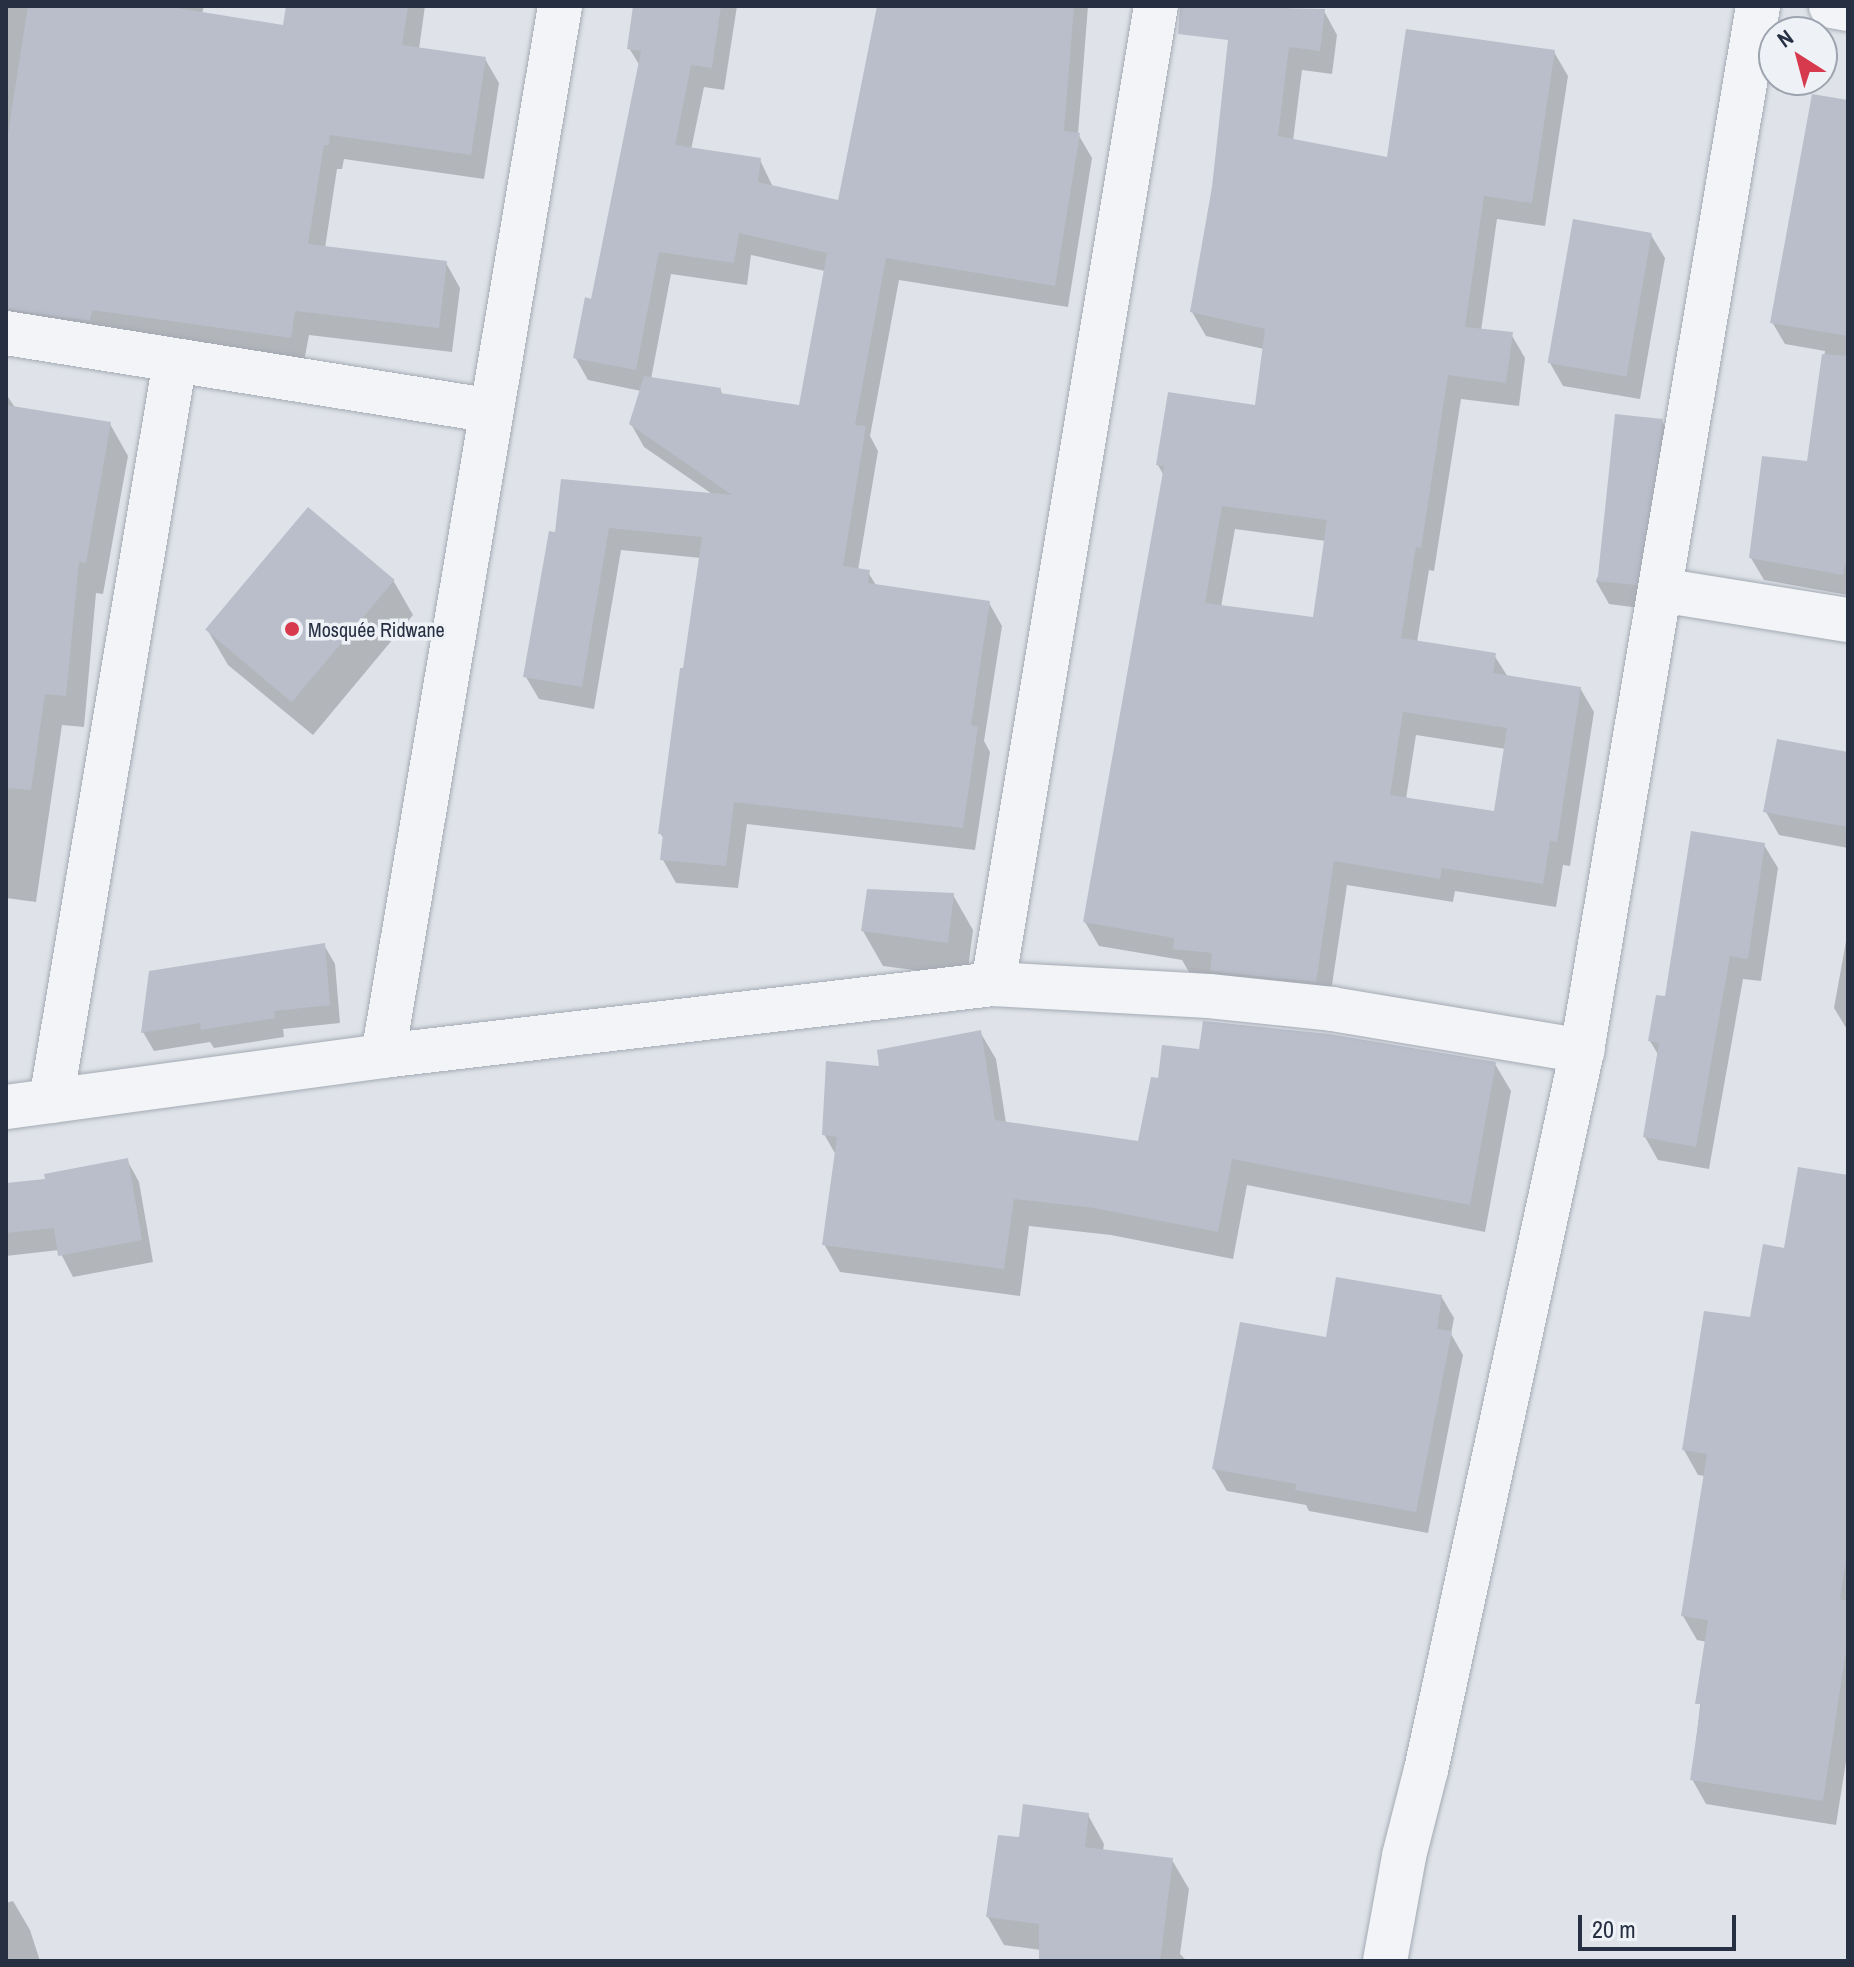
<!DOCTYPE html>
<meta charset="utf-8">
<style>
body{margin:0}
#map{position:relative;width:1854px;height:1967px;overflow:hidden;background:#dfe3e9;font-family:"Archivo Narrow",sans-serif}
div>[style]{position:absolute}
.shadow>*{inset:0;background:#0003}
.building>*{inset:0;background:#b9beca;transform-origin:0 0}
.roads{filter:drop-shadow(0 0 2px #a4aab4) drop-shadow(0 0 2px #a4aab4)}
.minor>*{height:44px;margin:-22px;padding:0 22px;transform-origin:22px;border-radius:22px;background:#f2f4f7}
.dots>*{width:22px;height:22px;translate:-50% -50%;box-sizing:border-box;border:4px solid #eef2f7;border-radius:50%}
span{translate:-50% -50%;white-space:nowrap;text-align:center;line-height:1.15;-webkit-text-stroke:7px #eef2f7;paint-order:stroke}
.poi-label{font-size:20px;color:#263042}
.left{translate:0 -50%;text-align:left}
.frame{position:absolute;inset:0;border:8px solid #263042;pointer-events:none}
.north{position:absolute;left:1758px;top:16px;width:80px;height:80px;box-sizing:border-box;background:#eef2f7;border:2px solid #9ea4af;border-radius:50%;rotate:324deg;font-size:22px;font-weight:700;line-height:32px;text-align:center;color:#263042}
.north::after{content:'';display:block;margin:auto;width:28px;height:36px;background:#d83a4d;clip-path:polygon(50% 0,100% 100%,50% 72%,0 100%)}
.scale{position:absolute;left:1578px;top:1915px;width:158px;height:36px;box-sizing:border-box;border:4px solid #263042;border-top:0;padding-left:10px;font-size:24px;line-height:28px;white-space:nowrap;color:#263042;-webkit-text-stroke:6px #eef2f7;paint-order:stroke}
</style>
<div id="map">
<div class="shadow">
<div style="clip-path:polygon(6px 6px,204px 6px,202px 14px,285px 27px,288px 6px,425px 6px,419px 49px,485px 59px,499px 83px,484px 179px,344px 159px,342px 169px,337px 169px,325px 248px,446px 263px,460px 288px,452px 352px,309px 335px,304px 362px,6px 324px)"></div>
<div style="clip-path:polygon(evenodd,635px 6px,737px 6px,724px 90px,704px 87px,691px 150px,760px 160px,773px 187px,839px 202px,878px 6px,1088px 6px,1078px 134px,1092px 158px,1068px 307px,899px 280px,870px 436px,878px 451px,858px 570px,868px 572px,877px 587px,989px 603px,1002px 626px,984px 741px,990px 752px,975px 850px,747px 824px,738px 888px,676px 883px,663px 860px,665px 840px,660px 833px,701px 558px,621px 550px,594px 709px,539px 699px,526px 677px,550px 533px,715px 496px,644px 447px,631px 424px,641px 391px,588px 380px,575px 357px,593px 301px,640px 66px,629px 48px,635px 6px,751px 255px,825px 271px,801px 407px,723px 396px,720px 389px,651px 379px,671px 274px,747px 285px,751px 255px)"></div>
<div style="clip-path:polygon(evenodd,1249px 6px,1324px 11px,1337px 35px,1332px 74px,1302px 70px,1293px 141px,1389px 160px,1554px 52px,1568px 76px,1545px 226px,1497px 219px,1481px 331px,1511px 334px,1525px 358px,1519px 406px,1461px 399px,1434px 571px,1429px 570px,1417px 642px,1494px 655px,1508px 677px,1580px 688px,1594px 712px,1570px 866px,1563px 865px,1556px 907px,1455px 891px,1453px 902px,1347px 885px,1329px 1005px,1214px 975px,1189px 972px,1182px 960px,1099px 946px,1085px 922px,1164px 476px,1158px 465px,1256px 407px,1264px 349px,1206px 336px,1192px 312px,1214px 187px,1232px 21px,1249px 6px,1235px 529px,1326px 541px,1315px 619px,1221px 607px,1235px 529px,1249px 6px,1416px 735px,1506px 749px,1496px 814px,1406px 799px,1416px 735px)"></div>
<div style="clip-path:polygon(1848px 102px,1848px 595px,1764px 580px,1751px 558px,1809px 463px,1825px 351px,1785px 344px,1772px 322px)"></div>
<div style="clip-path:polygon(1651px 235px,1665px 258px,1640px 399px,1563px 386px,1550px 363px)"></div>
<div style="clip-path:polygon(6px 394px,16px 409px,110px 424px,128px 456px,103px 594px,96px 593px,84px 727px,62px 725px,36px 902px,6px 898px)"></div>
<div style="clip-path:polygon(1662px 421px,1675px 445px,1648px 609px,1609px 604px,1596px 581px)"></div>
<div style="clip-path:polygon(393px 580px,413px 615px,313px 735px,228px 665px,208px 631px)"></div>
<div style="clip-path:polygon(1848px 754px,1848px 848px,1779px 835px,1766px 812px)"></div>
<div style="clip-path:polygon(1764px 845px,1778px 868px,1761px 981px,1743px 979px,1709px 1169px,1658px 1160px,1645px 1137px,1659px 1056px,1650px 1041px,1667px 999px)"></div>
<div style="clip-path:polygon(953px 895px,973px 930px,967px 977px,883px 966px,863px 931px)"></div>
<div style="clip-path:polygon(1848px 930px,1848px 1031px,1834px 1008px)"></div>
<div style="clip-path:polygon(324px 945px,335px 964px,340px 1023px,283px 1029px,284px 1037px,214px 1048px,210px 1042px,154px 1051px,143px 1032px)"></div>
<div style="clip-path:polygon(980px 1032px,996px 1059px,1006px 1123px,1140px 1143px,1159px 1080px,1201px 1051px,1495px 1064px,1511px 1091px,1485px 1232px,1247px 1185px,1233px 1259px,1111px 1235px,1029px 1226px,1020px 1296px,840px 1272px,824px 1244px,836px 1155px,824px 1134px,881px 1068px)"></div>
<div style="clip-path:polygon(127px 1160px,139px 1182px,153px 1262px,73px 1277px,59px 1250px,6px 1256px,6px 1185px,47px 1180px)"></div>
<div style="clip-path:polygon(1848px 1177px,1848px 1749px,1836px 1825px,1706px 1804px,1692px 1779px,1707px 1642px,1697px 1640px,1683px 1616px,1705px 1476px,1698px 1475px,1684px 1450px,1785px 1251px)"></div>
<div style="clip-path:polygon(1441px 1296px,1454px 1318px,1451px 1334px,1463px 1355px,1428px 1533px,1309px 1511px,1306px 1505px,1227px 1491px,1214px 1469px,1327px 1339px)"></div>
<div style="clip-path:polygon(1088px 1815px,1104px 1844px,1103px 1851px,1172px 1860px,1189px 1889px,1180px 1954px,1185px 1959px,1209px 1961px,1041px 1961px,1041px 1950px,1004px 1945px,988px 1917px,1021px 1840px)"></div>
<div style="clip-path:polygon(13px 1901px,30px 1930px,40px 1961px,6px 1961px,6px 1903px)"></div>
</div>
<div class="building">
<div style="clip-path:polygon(28px 6px,165px 6px,283px 25px,286px 6px,408px 6px,402px 45px,486px 57px,471px 155px,330px 135px,329px 145px,324px 145px,308px 244px,447px 261px,439px 328px,295px 311px,291px 338px,92px 310px,90px 321px,6px 309px,6px 146px)"></div>
<div style="clip-path:polygon(633px 6px,721px 6px,712px 68px,691px 65px,675px 145px,761px 158px,758px 182px,838px 200px,877px 6px,1074px 6px,1064px 131px,1080px 133px,1055px 286px,886px 258px,855px 425px,866px 426px,843px 566px,870px 570px,868px 583px,990px 601px,971px 725px,978px 727px,963px 828px,734px 802px,726px 866px,660px 860px,663px 834px,658px 834px,680px 668px,683px 668px,702px 537px,609px 528px,582px 687px,523px 677px,549px 531px,555px 532px,561px 479px,732px 495px,629px 424px,644px 376px,721px 388px,720px 393px,799px 405px,827px 253px,739px 233px,734px 263px,659px 252px,636px 370px,573px 358px,585px 297px,591px 299px,641px 51px,627px 49px)"></div>
<div style="clip-path:polygon(evenodd,1180px 6px,1325px 9px,1320px 51px,1289px 47px,1278px 136px,1387px 157px,1406px 29px,1555px 50px,1532px 203px,1484px 196px,1465px 327px,1513px 332px,1506px 383px,1448px 375px,1421px 548px,1416px 547px,1401px 638px,1496px 653px,1493px 673px,1581px 687px,1557px 842px,1550px 841px,1543px 884px,1442px 868px,1440px 879px,1334px 861px,1316px 982px,1210px 971px,1212px 953px,1173px 949px,1174px 938px,1083px 922px,1164px 466px,1156px 465px,1168px 392px,1255px 405px,1265px 329px,1190px 312px,1212px 187px,1228px 40px,1178px 34px,1180px 6px,1222px 506px,1327px 520px,1313px 617px,1205px 603px,1222px 506px,1180px 6px,1403px 712px,1507px 728px,1494px 811px,1390px 795px,1403px 712px)"></div>
<div style="clip-path:polygon(1812px 94px,1848px 100px,1848px 336px,1770px 323px)"></div>
<div style="left:1573px;top:219px;width:80px;height:146px;rotate:10deg"></div>
<div style="clip-path:polygon(1822px 354px,1848px 356px,1848px 552px,1843px 575px,1749px 558px,1762px 456px,1807px 461px)"></div>
<div style="clip-path:polygon(6px 405px,111px 422px,86px 563px,79px 562px,66px 696px,45px 694px,31px 790px,6px 788px)"></div>
<div style="left:1615px;top:414px;width:48px;height:168px;rotate:6deg"></div>
<div style="left:308px;top:507px;width:113px;height:160px;rotate:40deg"></div>
<div style="clip-path:polygon(1777px 739px,1848px 752px,1848px 827px,1763px 812px)"></div>
<div style="clip-path:polygon(1691px 831px,1765px 843px,1748px 959px,1730px 956px,1696px 1147px,1643px 1137px,1659px 1043px,1648px 1041px,1656px 995px,1665px 996px)"></div>
<div style="clip-path:polygon(867px 889px,954px 893px,948px 943px,861px 931px)"></div>
<div style="clip-path:polygon(325px 943px,330px 1005px,274px 1011px,275px 1018px,201px 1030px,200px 1023px,141px 1033px,149px 971px)"></div>
<div style="clip-path:polygon(1203px 1021px,1329px 1034px,1496px 1062px,1470px 1205px,1232px 1159px,1218px 1232px,1094px 1208px,1014px 1199px,1004px 1269px,822px 1245px,837px 1137px,822px 1135px,826px 1061px,879px 1066px,877px 1050px,981px 1030px,995px 1120px,1138px 1141px,1151px 1077px,1158px 1078px,1162px 1045px,1199px 1049px)"></div>
<div style="clip-path:polygon(128px 1158px,142px 1240px,58px 1256px,54px 1228px,6px 1233px,6px 1183px,45px 1179px,44px 1174px)"></div>
<div style="clip-path:polygon(1798px 1167px,1848px 1175px,1848px 1545px,1840px 1599px,1848px 1601px,1848px 1638px,1823px 1801px,1690px 1780px,1701px 1704px,1695px 1704px,1708px 1620px,1681px 1616px,1707px 1454px,1682px 1450px,1704px 1311px,1750px 1317px,1763px 1244px,1784px 1248px)"></div>
<div style="clip-path:polygon(1336px 1277px,1442px 1295px,1437px 1329px,1452px 1331px,1416px 1512px,1295px 1490px,1296px 1484px,1212px 1469px,1240px 1322px,1326px 1337px)"></div>
<div style="clip-path:polygon(1023px 1804px,1089px 1813px,1085px 1847px,1173px 1858px,1160px 1961px,1039px 1961px,1039px 1924px,986px 1917px,998px 1835px,1019px 1837px)"></div>
</div>
<div class="roads">
<div class="minor">
<div style="left:1831px;top:6px;width:17px;rotate:10deg"></div>
<div style="left:6px;top:333px;width:492px;rotate:9.1deg"></div>
<div style="left:1660px;top:590px;width:190px;rotate:9.1deg"></div>
<div style="left:993px;top:984px;width:991px;rotate:-80.54deg"></div>
<div style="left:383px;top:1056px;width:1065px;rotate:-80.43deg"></div>
<div style="left:51px;top:1101px;width:750px;rotate:-80.49deg"></div>
<div style="left:6px;top:1107px;width:380px;rotate:-7.7deg"></div>
<div style="left:383px;top:1056px;width:614px;rotate:-6.73deg"></div>
<div style="left:993px;top:984px;width:216px;rotate:3.2deg"></div>
<div style="left:1209px;top:996px;width:124px;rotate:6deg"></div>
<div style="left:1332px;top:1009px;width:254px;rotate:9.5deg"></div>
<div style="left:1385px;top:1961px;width:107px;rotate:-79.7deg"></div>
<div style="left:1404px;top:1856px;width:89px;rotate:-75.7deg"></div>
<div style="left:1426px;top:1770px;width:736px;rotate:-77.76deg"></div>
<div style="left:1582px;top:1051px;width:1060px;rotate:-80.44deg"></div>
</div>
</div>
<div class="dots">
<div style="left:292px;top:629px;background:#d83a4d"></div>
</div>
<div class="poi-label">
<span class="left" style="left:308px;top:629px">Mosquée Ridwane</span>
</div>
<div class="frame"></div>
<div class="north">N</div>
<div class="scale">20 m</div>
</div>
